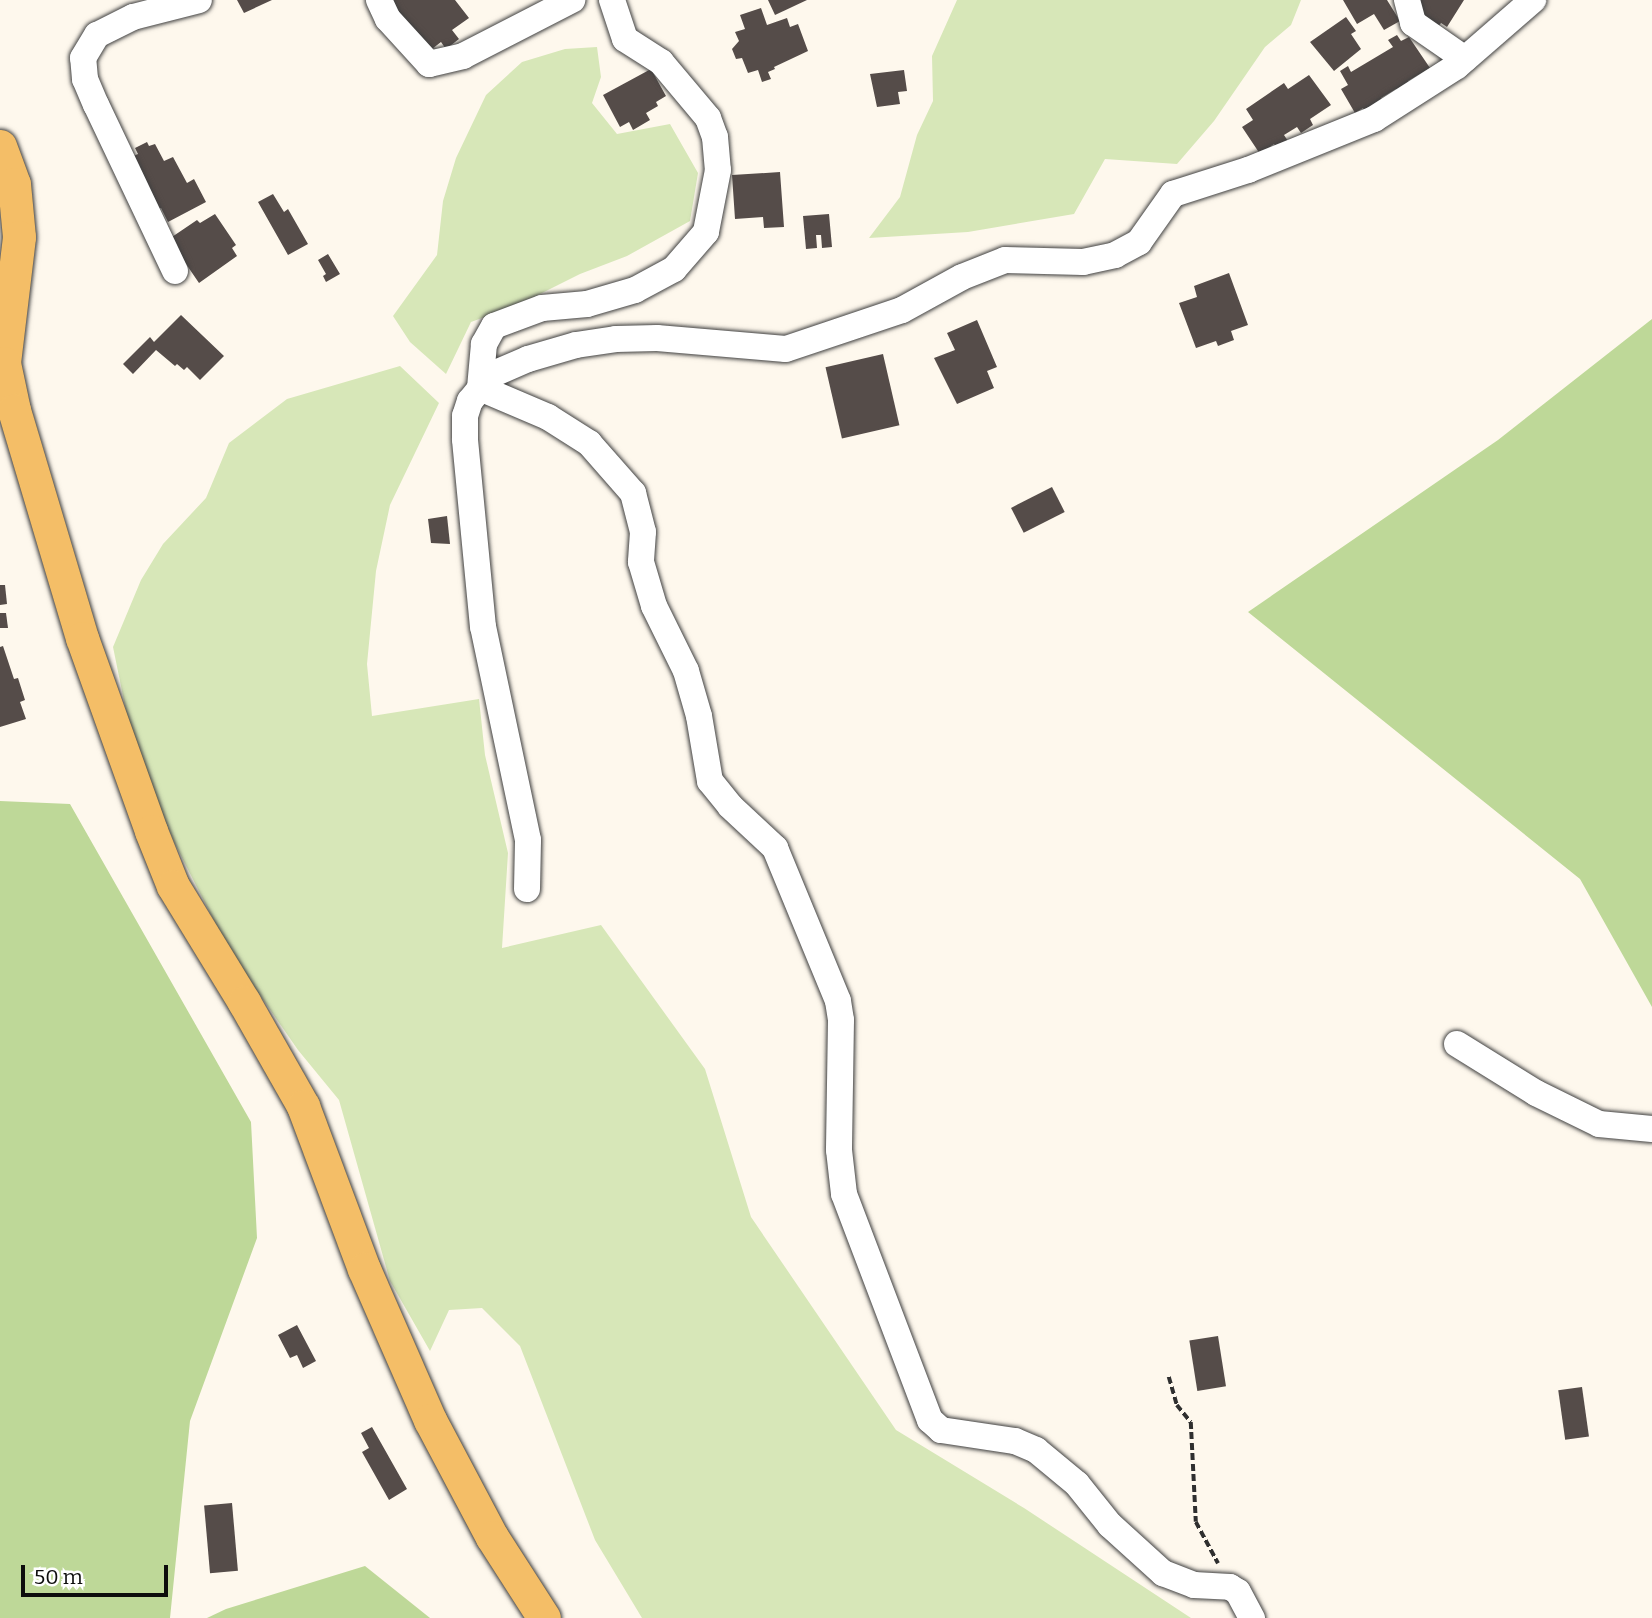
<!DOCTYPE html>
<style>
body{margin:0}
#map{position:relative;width:1652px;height:1618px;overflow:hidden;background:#fef8ed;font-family:Bitter,serif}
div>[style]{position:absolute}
.green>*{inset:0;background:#d7e7b8}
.forest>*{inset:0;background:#bed898}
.building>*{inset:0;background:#554c49;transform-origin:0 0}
.path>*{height:3.5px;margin-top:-1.75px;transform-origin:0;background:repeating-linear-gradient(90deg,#2f2f2f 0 7px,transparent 0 10.5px)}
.roads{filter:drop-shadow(0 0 2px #404040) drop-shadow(0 0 2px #404040)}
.minor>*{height:26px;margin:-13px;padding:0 13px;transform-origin:13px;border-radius:13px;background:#fff}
.major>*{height:33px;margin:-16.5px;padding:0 16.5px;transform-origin:16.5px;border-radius:16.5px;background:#f4be67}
span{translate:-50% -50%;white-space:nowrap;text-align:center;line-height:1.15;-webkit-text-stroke:7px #fff;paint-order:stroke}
.scale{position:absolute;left:21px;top:1565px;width:147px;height:32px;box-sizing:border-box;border:4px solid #0d0d0d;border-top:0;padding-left:9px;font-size:21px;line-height:24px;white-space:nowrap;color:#0d0d0d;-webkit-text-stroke:5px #fff;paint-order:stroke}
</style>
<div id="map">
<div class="green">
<div style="clip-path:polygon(957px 0,1301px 0,1291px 25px,1265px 47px,1214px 121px,1177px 164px,1105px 159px,1074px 214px,968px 232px,869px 238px,900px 197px,917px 135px,933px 101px,932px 56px)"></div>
<div style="clip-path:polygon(597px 47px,601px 77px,592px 103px,617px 134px,670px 124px,698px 173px,690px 221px,627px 256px,580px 274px,520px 304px,471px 322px,446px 374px,410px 342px,393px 316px,437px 255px,443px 201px,456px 158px,486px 95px,522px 62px,565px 49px)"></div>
<div style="clip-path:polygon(400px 366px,439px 403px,390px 505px,376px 571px,367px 664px,372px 716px,479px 699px,485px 755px,508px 853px,502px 948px,601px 925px,705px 1069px,751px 1217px,896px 1430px,1024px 1508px,1191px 1618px,642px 1618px,595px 1540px,520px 1346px,482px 1308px,449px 1310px,430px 1351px,390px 1281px,339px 1100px,298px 1050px,230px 952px,174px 842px,131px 735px,113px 647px,141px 580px,163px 544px,206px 498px,229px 443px,287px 399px)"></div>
</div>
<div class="forest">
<div style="clip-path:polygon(1652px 319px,1652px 1007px,1580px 879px,1248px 612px,1498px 440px)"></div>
<div style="clip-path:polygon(0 801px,70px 804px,251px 1122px,257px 1238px,190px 1421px,170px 1618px,0 1618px)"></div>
<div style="clip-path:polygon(365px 1566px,430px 1618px,207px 1618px,226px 1609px)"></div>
</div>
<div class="building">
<div style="clip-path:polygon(237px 0,272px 0,244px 13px)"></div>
<div style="clip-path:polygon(389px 0,455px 0,469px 18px,452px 30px,459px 39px,446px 49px,441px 42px,428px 52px)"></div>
<div style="clip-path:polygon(768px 0,807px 0,775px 15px)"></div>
<div style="clip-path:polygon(1343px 0,1387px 0,1400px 21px,1384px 30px,1374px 14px,1357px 24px)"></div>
<div style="clip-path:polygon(1418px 0,1464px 0,1447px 27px,1441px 23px,1435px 31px,1415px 19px)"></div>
<div style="clip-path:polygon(761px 8px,767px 25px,787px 18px,790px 27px,798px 24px,808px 51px,774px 67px,775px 69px,768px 72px,771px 79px,762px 82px,758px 70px,748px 73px,742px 58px,736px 59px,732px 49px,739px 41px,735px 32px,745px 29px,740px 15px)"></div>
<div style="clip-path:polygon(1346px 17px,1356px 31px,1351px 34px,1361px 49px,1334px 71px,1310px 42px)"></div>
<div style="clip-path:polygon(1397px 35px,1401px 41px,1409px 37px,1430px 68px,1408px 81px,1411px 87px,1398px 94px,1396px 89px,1381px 98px,1384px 103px,1366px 114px,1363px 108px,1355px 113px,1341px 89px,1348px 85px,1340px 71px,1348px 66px,1351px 72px,1393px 47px,1388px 40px)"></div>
<div style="clip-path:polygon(651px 69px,666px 96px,656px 102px,658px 106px,646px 113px,650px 120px,633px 130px,629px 122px,620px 127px,603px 95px)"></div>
<div style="clip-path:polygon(904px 70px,907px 91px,898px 92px,900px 104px,877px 107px,870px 74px)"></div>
<div style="clip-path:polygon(1309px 75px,1331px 105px,1310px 119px,1313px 125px,1301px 133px,1297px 127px,1284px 135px,1288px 141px,1277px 148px,1274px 144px,1260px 154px,1242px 127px,1253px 120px,1246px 109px,1284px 83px,1288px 89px)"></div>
<div style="clip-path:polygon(147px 142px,149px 146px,155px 144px,164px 161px,173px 157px,187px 183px,194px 179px,206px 202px,168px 222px,161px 208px,156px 210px,131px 157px,138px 154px,135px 148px)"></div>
<div style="clip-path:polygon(780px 172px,784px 227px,764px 228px,763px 217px,735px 219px,732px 175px)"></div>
<div style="clip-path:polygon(273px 194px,284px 212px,288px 209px,308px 244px,288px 255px,258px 202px)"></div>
<div style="clip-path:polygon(215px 214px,236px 245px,232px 248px,237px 256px,199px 283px,169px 239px,197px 220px,200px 223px)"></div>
<div style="clip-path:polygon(829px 214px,832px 247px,822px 248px,821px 235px,816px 235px,817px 248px,806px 249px,803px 216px)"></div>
<div style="clip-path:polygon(328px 254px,340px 274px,326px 282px,323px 276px,326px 274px,318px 260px)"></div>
<div style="clip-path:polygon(1229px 273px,1248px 325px,1231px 331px,1234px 340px,1218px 346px,1216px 341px,1196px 348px,1179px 303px,1197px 297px,1194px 286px)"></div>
<div style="clip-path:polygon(181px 315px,224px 356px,200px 380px,187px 367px,184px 370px,177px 364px,175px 366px,156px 350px,133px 374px,123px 364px,150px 337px,154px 342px)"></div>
<div style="clip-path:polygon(977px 320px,997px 367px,987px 371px,994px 388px,957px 404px,934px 358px,955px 350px,947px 333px)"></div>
<div style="left:883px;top:354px;width:73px;height:59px;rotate:77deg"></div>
<div style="left:1052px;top:487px;width:28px;height:46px;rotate:63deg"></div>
<div style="clip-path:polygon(447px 516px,450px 544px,431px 543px,428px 519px)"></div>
<div style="clip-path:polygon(0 585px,5px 585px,7px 604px,0 605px)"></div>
<div style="clip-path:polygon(0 613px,6px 613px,8px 628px,0 628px)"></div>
<div style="clip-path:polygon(3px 646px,14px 679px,18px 678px,25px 700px,20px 702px,26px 719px,0 727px,0 647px)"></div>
<div style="clip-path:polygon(297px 1325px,316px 1361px,303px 1368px,297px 1355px,290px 1358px,278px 1335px)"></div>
<div style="left:1218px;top:1336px;width:51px;height:29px;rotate:81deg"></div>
<div style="left:1582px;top:1387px;width:50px;height:24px;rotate:82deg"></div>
<div style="clip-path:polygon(372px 1427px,407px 1489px,389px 1500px,362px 1452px,369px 1448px,361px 1433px)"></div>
<div style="left:232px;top:1503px;width:68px;height:28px;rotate:85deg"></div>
</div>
<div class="path">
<div style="left:1169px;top:1377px;width:29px;rotate:74deg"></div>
<div style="left:1177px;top:1405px;width:22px;rotate:51deg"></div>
<div style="left:1191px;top:1422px;width:100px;rotate:87.1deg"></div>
<div style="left:1196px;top:1522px;width:47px;rotate:61.8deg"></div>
</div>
<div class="roads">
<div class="minor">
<div style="left:379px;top:0;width:21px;rotate:65deg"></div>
<div style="left:388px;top:19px;width:61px;rotate:47.7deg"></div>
<div style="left:429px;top:64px;width:35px;rotate:-13deg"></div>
<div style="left:463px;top:56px;width:123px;rotate:-27.2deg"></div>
<div style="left:612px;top:0;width:41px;rotate:71.6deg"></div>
<div style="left:625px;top:39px;width:43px;rotate:32.6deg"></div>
<div style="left:661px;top:62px;width:73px;rotate:50deg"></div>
<div style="left:708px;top:118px;width:20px;rotate:70deg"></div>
<div style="left:715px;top:137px;width:33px;rotate:85deg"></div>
<div style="left:718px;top:170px;width:63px;rotate:101deg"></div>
<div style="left:706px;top:232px;width:49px;rotate:130.9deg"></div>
<div style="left:674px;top:269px;width:44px;rotate:151.7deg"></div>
<div style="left:635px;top:290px;width:50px;rotate:163.7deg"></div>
<div style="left:587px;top:304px;width:45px;rotate:174.9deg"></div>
<div style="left:542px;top:308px;width:51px;rotate:159.4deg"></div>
<div style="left:494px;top:326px;width:21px;rotate:119deg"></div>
<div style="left:484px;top:344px;width:44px;rotate:95.2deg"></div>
<div style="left:480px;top:388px;width:74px;rotate:23.1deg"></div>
<div style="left:548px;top:417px;width:49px;rotate:32.4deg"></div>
<div style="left:589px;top:443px;width:67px;rotate:48.7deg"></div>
<div style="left:633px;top:493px;width:40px;rotate:75.6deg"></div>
<div style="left:643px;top:532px;width:30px;rotate:94deg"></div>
<div style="left:641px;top:562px;width:46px;rotate:73.5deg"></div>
<div style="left:654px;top:606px;width:72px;rotate:63.8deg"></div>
<div style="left:686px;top:671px;width:47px;rotate:73.9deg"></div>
<div style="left:699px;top:716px;width:66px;rotate:80.4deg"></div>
<div style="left:710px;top:781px;width:32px;rotate:51deg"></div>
<div style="left:730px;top:806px;width:62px;rotate:43deg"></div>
<div style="left:775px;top:848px;width:165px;rotate:67.6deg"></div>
<div style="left:838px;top:1001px;width:19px;rotate:81deg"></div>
<div style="left:841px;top:1020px;width:130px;rotate:90.9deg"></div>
<div style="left:839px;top:1150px;width:44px;rotate:83.5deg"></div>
<div style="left:844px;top:1194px;width:242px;rotate:69.2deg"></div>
<div style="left:930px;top:1420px;width:15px;rotate:42deg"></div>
<div style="left:941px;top:1430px;width:75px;rotate:8.5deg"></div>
<div style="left:1015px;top:1441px;width:23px;rotate:23deg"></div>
<div style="left:1036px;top:1450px;width:53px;rotate:39.7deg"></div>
<div style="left:1077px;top:1484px;width:53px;rotate:51.2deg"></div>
<div style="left:1110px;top:1525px;width:72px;rotate:42.2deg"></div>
<div style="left:1163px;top:1573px;width:33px;rotate:21deg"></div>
<div style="left:1194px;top:1585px;width:36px;rotate:3deg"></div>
<div style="left:1230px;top:1587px;width:9px;rotate:32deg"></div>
<div style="left:1238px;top:1592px;width:30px;rotate:62deg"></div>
<div style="left:1407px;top:0;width:24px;rotate:75deg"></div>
<div style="left:1413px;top:23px;width:63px;rotate:34.7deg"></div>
<div style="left:175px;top:271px;width:184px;rotate:-115.4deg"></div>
<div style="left:96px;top:105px;width:28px;rotate:-113deg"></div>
<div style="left:85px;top:79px;width:21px;rotate:-95deg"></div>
<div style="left:83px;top:58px;width:27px;rotate:-59deg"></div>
<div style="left:97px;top:35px;width:40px;rotate:-26.6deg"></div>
<div style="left:133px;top:17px;width:68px;rotate:-14.4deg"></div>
<div style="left:527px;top:889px;width:49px;rotate:-88.8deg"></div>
<div style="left:528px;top:840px;width:218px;rotate:-101.9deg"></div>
<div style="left:483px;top:627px;width:189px;rotate:-95.5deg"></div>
<div style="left:465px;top:439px;width:23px;rotate:-90deg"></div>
<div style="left:465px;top:416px;width:16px;rotate:-72deg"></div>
<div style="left:470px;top:401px;width:33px;rotate:-51deg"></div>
<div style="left:491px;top:375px;width:40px;rotate:-23.4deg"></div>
<div style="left:528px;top:359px;width:50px;rotate:-16.3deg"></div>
<div style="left:576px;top:345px;width:40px;rotate:-8.5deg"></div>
<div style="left:616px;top:339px;width:41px;rotate:-1.4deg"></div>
<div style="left:657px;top:338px;width:129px;rotate:4.9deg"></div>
<div style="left:786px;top:349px;width:122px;rotate:-18.6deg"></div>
<div style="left:902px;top:310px;width:68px;rotate:-28.8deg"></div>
<div style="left:962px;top:277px;width:46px;rotate:-21.6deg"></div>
<div style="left:1005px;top:260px;width:78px;rotate:1.5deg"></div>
<div style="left:1083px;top:262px;width:33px;rotate:-12deg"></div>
<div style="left:1115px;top:255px;width:27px;rotate:-28deg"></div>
<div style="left:1139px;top:242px;width:59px;rotate:-54.7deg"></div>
<div style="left:1173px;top:194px;width:79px;rotate:-17.7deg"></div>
<div style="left:1248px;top:170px;width:136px;rotate:-22deg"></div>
<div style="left:1374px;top:119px;width:98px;rotate:-32.6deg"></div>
<div style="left:1457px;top:66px;width:101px;rotate:-41deg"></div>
<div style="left:1457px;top:1044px;width:93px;rotate:31.8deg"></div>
<div style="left:1536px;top:1093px;width:70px;rotate:26.2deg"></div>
<div style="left:1599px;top:1124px;width:53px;rotate:5.4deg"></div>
</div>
<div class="major">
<div style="left:0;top:146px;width:40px;rotate:69.8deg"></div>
<div style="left:14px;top:184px;width:53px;rotate:84.6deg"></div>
<div style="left:19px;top:237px;width:127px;rotate:96.8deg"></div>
<div style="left:4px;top:363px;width:48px;rotate:78deg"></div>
<div style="left:14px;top:410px;width:238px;rotate:73.4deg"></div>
<div style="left:82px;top:638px;width:205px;rotate:70.3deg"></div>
<div style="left:151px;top:831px;width:59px;rotate:68.2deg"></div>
<div style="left:173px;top:886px;width:136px;rotate:58.5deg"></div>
<div style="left:244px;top:1002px;width:120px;rotate:60.4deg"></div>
<div style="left:303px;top:1106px;width:174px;rotate:69.5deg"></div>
<div style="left:364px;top:1269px;width:165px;rotate:66.4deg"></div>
<div style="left:430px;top:1420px;width:132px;rotate:62.1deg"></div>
<div style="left:492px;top:1537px;width:96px;rotate:57.3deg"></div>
</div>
</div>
<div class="scale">50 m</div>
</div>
